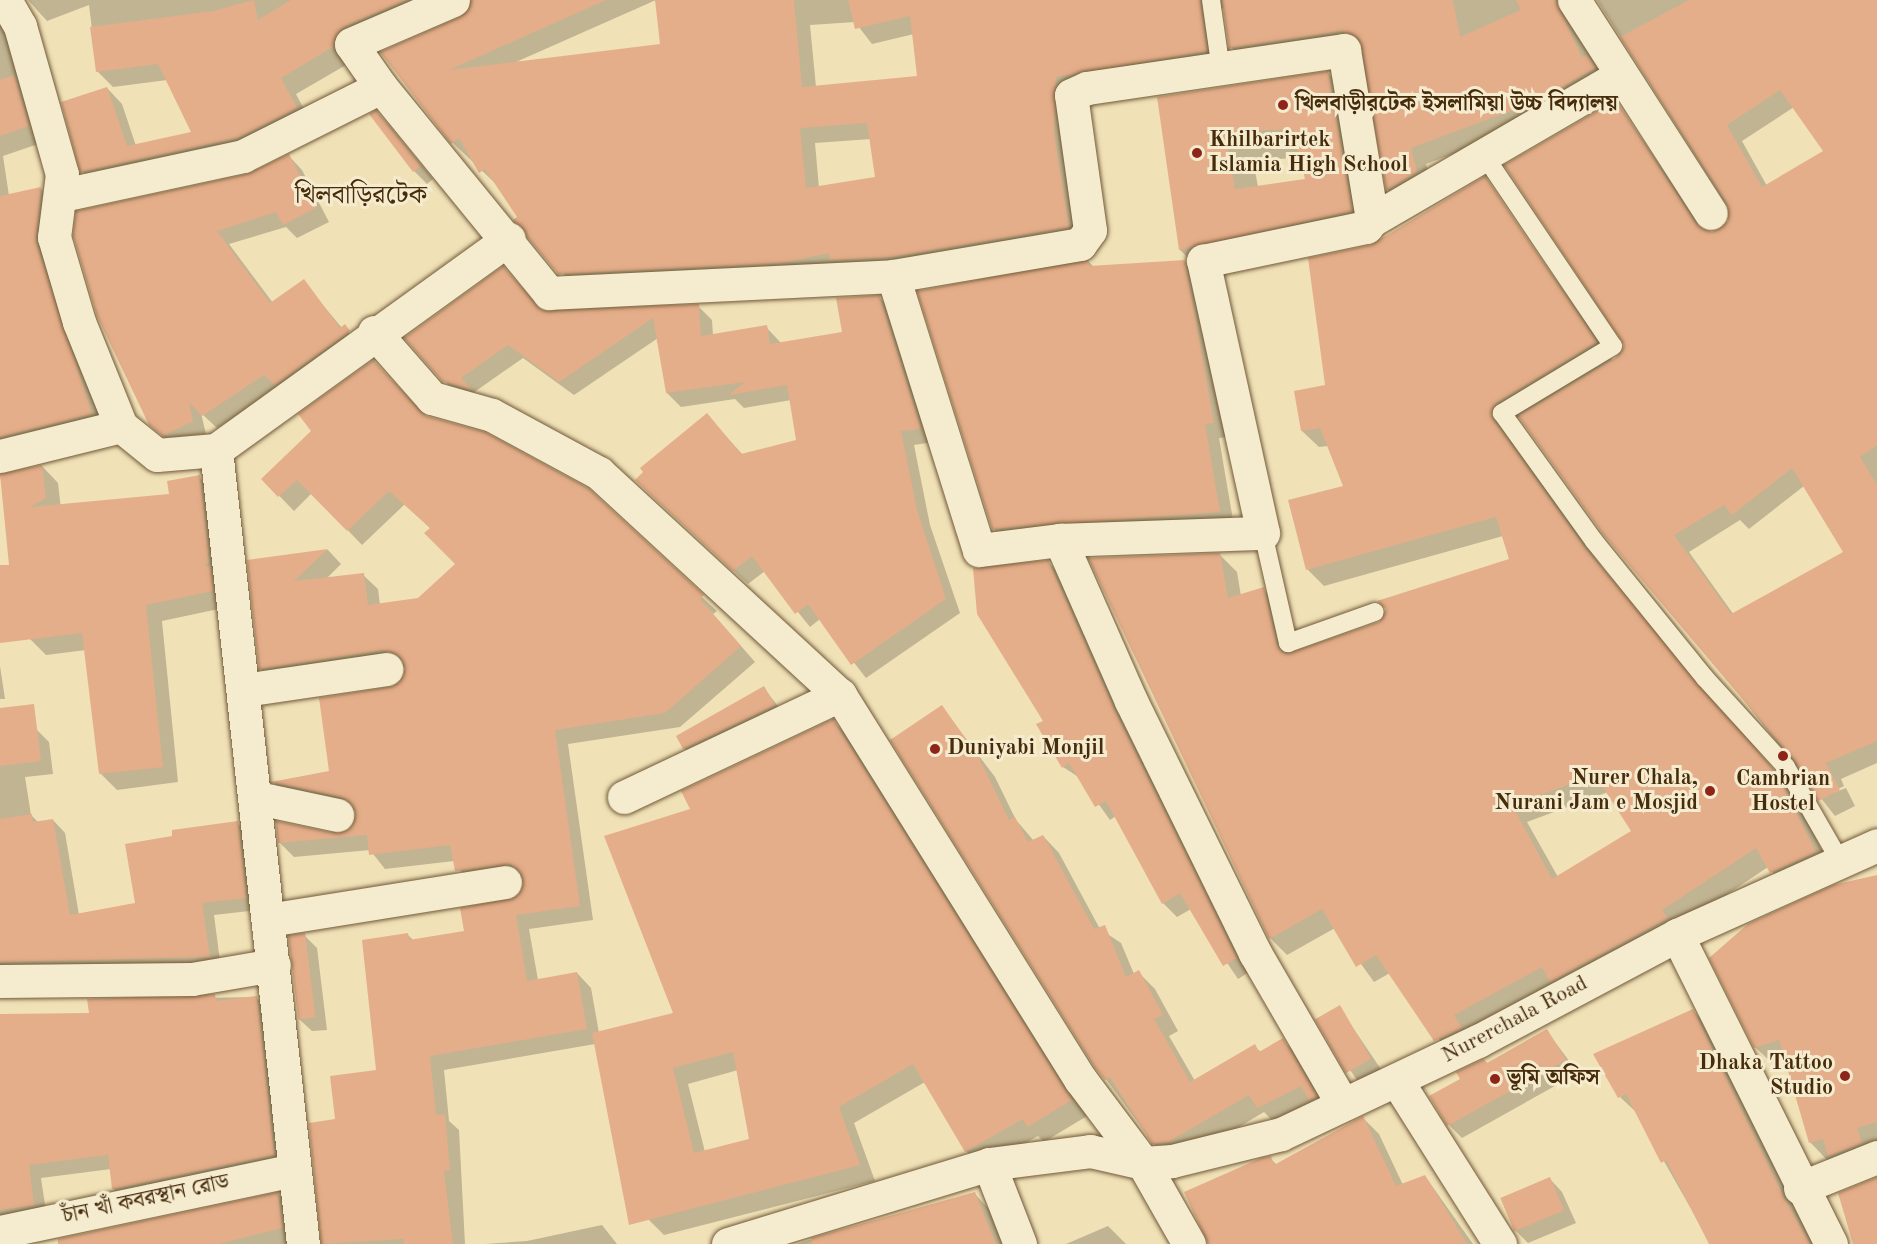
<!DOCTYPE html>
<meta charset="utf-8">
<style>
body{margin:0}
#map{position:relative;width:1877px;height:1244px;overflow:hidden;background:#f0e1b7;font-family:"Old Standard TT","Noto Serif Bengali",serif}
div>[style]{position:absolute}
.shadow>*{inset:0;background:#0003;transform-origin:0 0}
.building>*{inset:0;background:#e5ae8a;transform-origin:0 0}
.roads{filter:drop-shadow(0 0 2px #715937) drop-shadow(0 0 2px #715937)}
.service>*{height:18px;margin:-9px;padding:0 9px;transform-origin:9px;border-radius:9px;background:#f5ecd0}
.minor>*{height:33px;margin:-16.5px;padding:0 16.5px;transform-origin:16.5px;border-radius:16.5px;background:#f5ecd0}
.dots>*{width:16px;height:16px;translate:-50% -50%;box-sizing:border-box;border:3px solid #f5ecd0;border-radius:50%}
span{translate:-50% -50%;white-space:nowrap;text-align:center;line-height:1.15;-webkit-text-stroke:6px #f5ecd0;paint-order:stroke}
.poi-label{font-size:22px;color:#472c0c;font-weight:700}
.left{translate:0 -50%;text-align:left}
.right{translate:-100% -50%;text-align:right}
.street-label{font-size:22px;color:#472c0c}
.quarter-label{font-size:26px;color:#472c0c}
</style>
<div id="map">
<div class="shadow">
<div style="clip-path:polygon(0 0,44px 142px,3px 156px,9px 196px,41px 189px,57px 205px,107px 430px,0 467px)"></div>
<div style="clip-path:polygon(28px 0,458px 0,296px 94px,312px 124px,98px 187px,82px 171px,107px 88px,122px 104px,136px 146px,193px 133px,167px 80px,113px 87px,97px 71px,89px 5px,47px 21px)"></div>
<div style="clip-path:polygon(evenodd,473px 0,656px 0,516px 62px,662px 46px,656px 0,1584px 0,1610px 84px,1558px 115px,1426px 164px,1432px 188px,1403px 205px,1387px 189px,1362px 48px,1247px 63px,1231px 47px,1225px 6px,1215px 17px,1222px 67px,1071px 93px,1084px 242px,575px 289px,498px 186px,453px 143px,382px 53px,469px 13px,473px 0,855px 22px,872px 44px,914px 34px,919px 77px,816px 87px,810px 25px,855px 22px,473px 0,871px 139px,877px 178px,819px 188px,815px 143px,871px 139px)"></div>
<div style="clip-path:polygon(evenodd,1877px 0,1877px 763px,1841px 779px,1844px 786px,1822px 797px,1846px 788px,1855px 806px,1835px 816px,1520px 416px,1512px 420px,1509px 437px,1602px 567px,1793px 792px,1831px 869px,1788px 889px,1768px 867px,1678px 927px,1452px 1057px,1390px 973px,1374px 982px,1335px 928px,1287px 955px,1270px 938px,1091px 559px,1220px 555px,1237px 572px,1241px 596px,1263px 589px,1280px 606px,1291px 654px,1380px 624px,1511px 560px,1503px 536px,1324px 586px,1308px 570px,1345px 487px,1328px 446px,1319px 447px,1302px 431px,1327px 387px,1371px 246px,1484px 178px,1613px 361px,1626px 345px,1616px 101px,1703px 229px,1713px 233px,1729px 223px,1731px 212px,1597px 0,1877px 0,1794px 107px,1825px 152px,1767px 186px,1742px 141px,1794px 107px,1877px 0,1804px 486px,1845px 553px,1734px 615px,1689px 552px,1740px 520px,1749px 529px,1804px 486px,1877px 0,1608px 792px,1633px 831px,1558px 877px,1527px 822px,1608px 792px)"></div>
<div style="clip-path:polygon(evenodd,1328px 73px,1357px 102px,1380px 240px,1209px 278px,1180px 250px,1159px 98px,1328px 73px,1301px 158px,1306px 181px,1258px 187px,1253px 160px,1301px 158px)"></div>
<div style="clip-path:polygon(376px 112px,389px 125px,433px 179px,427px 184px,414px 171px)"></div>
<div style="clip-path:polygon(289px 156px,302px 170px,329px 222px,297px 238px,286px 227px,229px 244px,273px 303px,303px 281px,342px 328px,358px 340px,217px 428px,201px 413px,206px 434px,165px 438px,150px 424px,98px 315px,247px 176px)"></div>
<div style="clip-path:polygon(1088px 261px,1094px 267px,1184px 261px,1199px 276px,1228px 437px,1219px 438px,1234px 526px,1008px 544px,994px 529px)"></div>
<div style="clip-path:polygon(879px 297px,893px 311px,934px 442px,914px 445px,930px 525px,960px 613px,866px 678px,820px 619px,810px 627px,765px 571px,748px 584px,650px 494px,707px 415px,743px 455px,798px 441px,791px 400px,744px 408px,735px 399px,681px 407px,667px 393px,658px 338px,574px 395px,523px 358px,473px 393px,458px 395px,444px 380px,543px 312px,698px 306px,712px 320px,713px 336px,766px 327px,781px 343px,844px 333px)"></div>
<div style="clip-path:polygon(evenodd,427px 417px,587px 490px,717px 611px,713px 614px,755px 662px,680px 727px,568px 744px,593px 920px,529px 929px,538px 980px,577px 973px,591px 988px,599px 1033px,675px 1014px,692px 810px,833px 721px,849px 737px,1087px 1116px,1044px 1142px,1038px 1136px,982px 1167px,966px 1151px,925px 1082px,854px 1123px,875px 1181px,664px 1235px,648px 1219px,595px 1044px,444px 1070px,449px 1121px,459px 1130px,465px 1244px,322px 1244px,337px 1120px,378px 1072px,408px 935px,414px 941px,466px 932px,524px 889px,523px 879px,471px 885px,454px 861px,385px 869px,370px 850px,294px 857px,279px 842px,351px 829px,356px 811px,287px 796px,274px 783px,331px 772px,390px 689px,405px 677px,406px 667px,275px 683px,260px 668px,249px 562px,328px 550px,341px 564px,326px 579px,363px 575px,378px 589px,380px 605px,419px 600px,457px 564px,431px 529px,405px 504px,362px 545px,312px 493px,294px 511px,263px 479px,427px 417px,738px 1070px,751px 1140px,705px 1152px,688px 1084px,738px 1070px)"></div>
<div style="clip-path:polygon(42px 466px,58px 483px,61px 509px,171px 495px,199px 477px,215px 493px,228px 607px,162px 621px,178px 782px,117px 790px,101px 774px,86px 650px,46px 655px,30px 639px,0 475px)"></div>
<div style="clip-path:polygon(1048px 562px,1062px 576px,1249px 972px,1238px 979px,1191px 909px,1177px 917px,1163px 903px,1116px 816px,1110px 820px,1080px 778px,1063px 767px,1045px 721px)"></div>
<div style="clip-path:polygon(0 666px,5px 699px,0 699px)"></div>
<div style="clip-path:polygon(764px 688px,787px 718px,697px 761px,684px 748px)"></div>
<div style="clip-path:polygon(942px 707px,995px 777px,1016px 820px,1034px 841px,1043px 836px,1059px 853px,1100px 929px,1121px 943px,1134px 974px,1138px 972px,1155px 989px,1178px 1031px,1169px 1036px,1195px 1081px,1254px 1046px,1261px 1052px,1282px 1040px,1299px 1056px,1332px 1113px,1275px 1123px,1264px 1112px,1185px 1159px,1170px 1160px,1153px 1143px,1106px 1079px)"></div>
<div style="clip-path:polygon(36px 729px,49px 742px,53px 774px,25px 777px,31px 815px,39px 823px,53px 820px,65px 833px,79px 915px,136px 904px,174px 837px,237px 823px,250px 835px,258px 910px,214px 915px,221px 969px,0 975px,0 734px)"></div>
<div style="clip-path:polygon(1877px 880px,1877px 1162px,1827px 1160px,1810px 1142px,1786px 1060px,1773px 1064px,1755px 1047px)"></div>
<div style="clip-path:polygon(304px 935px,317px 948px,327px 1030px,312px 1031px,299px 1019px)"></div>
<div style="clip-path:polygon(256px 997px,270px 1011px,287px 1168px,126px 1202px,113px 1189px,111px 1169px,41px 1178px,47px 1218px,0 1225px,0 1015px,91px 1015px,89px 1000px)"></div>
<div style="left:1339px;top:1007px;width:78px;height:26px;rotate:56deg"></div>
<div style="clip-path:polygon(1692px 1010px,1708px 1026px,1818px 1244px,1711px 1244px,1636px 1112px,1620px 1097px)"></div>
<div style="clip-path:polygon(1547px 1031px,1578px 1073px,1462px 1138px,1449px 1125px,1488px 1065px)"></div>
<div style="clip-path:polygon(1363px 1118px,1379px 1134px,1403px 1185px,1425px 1176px,1473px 1244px,1208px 1244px,1270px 1158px,1277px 1165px)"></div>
<div style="clip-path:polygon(1550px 1179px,1562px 1192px,1576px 1223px,1528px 1243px,1515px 1230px)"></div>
<div style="clip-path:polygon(974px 1193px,989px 1209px,1004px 1244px,842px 1244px)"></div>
<div style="clip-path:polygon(278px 1194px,293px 1208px,298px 1244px,90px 1244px)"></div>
<div style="clip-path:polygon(602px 1225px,617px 1244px,485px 1244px,527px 1241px)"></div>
<div style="clip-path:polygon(1108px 1226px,1126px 1244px,1066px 1244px)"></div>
<div style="clip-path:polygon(822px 1236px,830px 1244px,797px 1244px)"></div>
</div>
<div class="building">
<div style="clip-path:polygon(254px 0,258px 20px,291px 0,406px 0,343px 27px,333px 47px,281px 78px,297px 108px,237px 138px,80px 172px,61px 102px,107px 87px,127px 146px,191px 132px,158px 64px,96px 72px,90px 27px,213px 11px)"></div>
<div style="clip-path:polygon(evenodd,471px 0,606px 0,449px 70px,660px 44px,655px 0,794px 0,802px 87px,917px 76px,910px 16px,855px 29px,848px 0,1200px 0,1207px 51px,1056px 77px,1054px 134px,1069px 227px,891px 257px,830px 260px,829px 253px,782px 263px,558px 274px,513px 220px,517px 217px,485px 169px,479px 173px,459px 138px,451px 144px,380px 52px,460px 17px,471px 0,867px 123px,875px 177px,806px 188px,800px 128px,867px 123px)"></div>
<div style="clip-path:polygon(1222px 0,1453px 0,1460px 37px,1521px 10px,1516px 0,1555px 0,1582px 57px,1587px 55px,1595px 68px,1542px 99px,1411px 148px,1417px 172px,1386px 190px,1358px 38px,1341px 31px,1229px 48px)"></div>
<div style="clip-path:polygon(evenodd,1689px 0,1877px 0,1877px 445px,1860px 457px,1877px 485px,1877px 741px,1826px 763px,1840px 790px,1818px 801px,1794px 760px,1603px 534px,1518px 416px,1619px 356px,1624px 345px,1504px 165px,1616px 100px,1696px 224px,1712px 232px,1728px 221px,1727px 203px,1620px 37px,1689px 0,1780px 90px,1823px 151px,1762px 187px,1727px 125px,1780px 90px,1689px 0,1792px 468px,1843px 552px,1731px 614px,1674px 535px,1724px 505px,1732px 515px,1792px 468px)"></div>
<div style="clip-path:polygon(evenodd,1328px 71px,1352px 211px,1179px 250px,1157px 97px,1328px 71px,1293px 129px,1305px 179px,1235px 189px,1225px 132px,1293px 129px)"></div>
<div style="clip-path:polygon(14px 75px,29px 126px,0 136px,0 80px)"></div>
<div style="clip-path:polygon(376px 110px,421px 166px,413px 172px,369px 114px)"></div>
<div style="clip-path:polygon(289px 154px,316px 208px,283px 225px,276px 212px,217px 231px,270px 303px,304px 279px,340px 328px,345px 324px,350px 331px,275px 385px,264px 375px,202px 416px,189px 402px,193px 421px,163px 436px,149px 425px,97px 316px,73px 235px,76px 211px,247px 174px)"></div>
<div style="clip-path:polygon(evenodd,1485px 176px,1597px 342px,1496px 403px,1493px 419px,1585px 548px,1777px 774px,1816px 852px,1770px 873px,1756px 848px,1662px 910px,1668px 918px,1550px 982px,1542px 967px,1454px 1015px,1462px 1028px,1434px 1041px,1376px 955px,1356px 967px,1322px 909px,1269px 939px,1088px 558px,1220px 553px,1228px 598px,1264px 587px,1277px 645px,1286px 654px,1379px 622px,1386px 609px,1377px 601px,1509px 559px,1496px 517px,1306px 570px,1288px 500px,1343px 486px,1320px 428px,1301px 431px,1294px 391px,1325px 385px,1308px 258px,1371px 245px,1485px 176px,1595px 775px,1631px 831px,1552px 879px,1512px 805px,1595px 775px)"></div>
<div style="clip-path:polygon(41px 187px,36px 242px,92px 414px,0 437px,0 196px)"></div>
<div style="clip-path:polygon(1088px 259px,1089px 266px,1185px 260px,1214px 423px,1205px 424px,1220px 512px,992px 529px,917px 291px)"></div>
<div style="clip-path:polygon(503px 266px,542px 310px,699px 304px,701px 336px,767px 325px,770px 344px,842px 332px,836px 298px,879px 295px,921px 429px,901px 431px,917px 510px,946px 599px,851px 665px,808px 604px,795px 614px,752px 556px,733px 571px,635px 480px,643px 472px,640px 468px,707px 413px,741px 454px,796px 440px,787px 385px,729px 395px,745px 382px,666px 393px,653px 318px,559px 382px,508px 345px,461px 378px,472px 390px,442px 381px,404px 338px)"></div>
<div style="clip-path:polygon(373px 360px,426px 416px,485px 432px,588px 488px,704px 595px,700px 599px,741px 646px,665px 713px,555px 730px,580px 906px,516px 915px,527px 981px,577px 972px,587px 1029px,430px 1056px,436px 1115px,445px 1114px,450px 1170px,444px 1171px,453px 1244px,404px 1244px,403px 1239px,321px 1244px,309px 1123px,335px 1119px,330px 1076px,376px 1070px,362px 940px,408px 933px,409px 940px,464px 931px,460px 908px,516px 897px,523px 878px,511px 864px,455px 871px,450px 845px,369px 855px,367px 835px,278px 843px,276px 821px,334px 833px,350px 828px,355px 819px,355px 809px,342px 797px,271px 782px,329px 771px,319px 698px,389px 687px,403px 676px,405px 667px,400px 657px,383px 650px,259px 669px,247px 560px,328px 549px,294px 581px,364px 573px,368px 605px,418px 598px,455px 564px,424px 533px,430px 528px,389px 491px,347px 531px,297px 480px,278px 497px,261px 479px,311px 431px,298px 414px)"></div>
<div style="clip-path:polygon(42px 465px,46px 498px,30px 507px,169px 494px,167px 481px,200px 475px,209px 562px,204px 567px,210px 566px,213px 591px,146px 605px,163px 767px,99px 774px,82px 633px,0 643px,0 565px,9px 565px,0 474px)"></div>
<div style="clip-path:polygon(1048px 560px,1114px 709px,1237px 958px,1223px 966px,1180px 893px,1162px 904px,1106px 801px,1095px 807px,1069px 763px,1062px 768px,1036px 724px,1043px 721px,977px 614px,973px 568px)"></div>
<div style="clip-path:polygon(764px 686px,775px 705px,683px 749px,676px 736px)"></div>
<div style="clip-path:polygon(34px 704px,41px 761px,0 766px,0 708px)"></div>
<div style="clip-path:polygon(942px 705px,979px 758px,1009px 820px,1015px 817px,1028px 842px,1043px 835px,1094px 929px,1105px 925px,1126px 977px,1139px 970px,1163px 1015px,1154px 1019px,1190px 1082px,1255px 1044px,1259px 1052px,1283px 1038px,1317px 1096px,1309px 1100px,1301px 1086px,1257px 1108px,1249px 1095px,1168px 1142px,1152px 1144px,1110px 1077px,1105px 1080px,1095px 1068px,890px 740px)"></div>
<div style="clip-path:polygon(evenodd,833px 719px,1072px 1100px,1027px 1127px,1023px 1119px,965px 1152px,913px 1064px,839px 1107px,860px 1165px,629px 1225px,592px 1033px,673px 1013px,604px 836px,690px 809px,681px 791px,833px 719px,733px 1052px,749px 1139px,694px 1153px,673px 1068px,733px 1052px)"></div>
<div style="clip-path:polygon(32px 814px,33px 822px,53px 819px,70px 915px,135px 903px,125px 844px,172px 836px,172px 830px,238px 821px,246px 898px,202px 903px,210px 957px,0 962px,0 819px)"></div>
<div style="clip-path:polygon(1877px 875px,1877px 1122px,1857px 1128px,1862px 1143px,1828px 1156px,1823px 1139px,1809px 1143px,1779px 1040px,1754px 1048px,1709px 958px,1748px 924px,1833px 885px)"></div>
<div style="left:305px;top:933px;width:85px;height:17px;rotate:83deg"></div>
<div style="clip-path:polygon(215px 994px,216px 1001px,257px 996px,274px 1155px,112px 1189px,108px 1155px,29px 1165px,34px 1205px,0 1210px,0 1014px,89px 1013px,87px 999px)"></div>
<div style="left:1340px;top:1005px;width:62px;height:29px;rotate:60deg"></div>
<div style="clip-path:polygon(1693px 1009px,1783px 1196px,1810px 1244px,1709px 1244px,1666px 1160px,1661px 1163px,1626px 1094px,1618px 1098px,1593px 1054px)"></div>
<div style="clip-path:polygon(1547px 1029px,1566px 1060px,1447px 1126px,1429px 1096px,1460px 1079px,1456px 1072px,1484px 1059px,1487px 1063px)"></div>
<div style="clip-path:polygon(1363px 1116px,1396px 1186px,1425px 1175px,1467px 1244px,1208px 1244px,1184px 1192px,1261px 1158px,1271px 1156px,1274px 1165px)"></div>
<div style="left:1550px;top:1177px;width:36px;height:54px;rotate:67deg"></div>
<div style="clip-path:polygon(1877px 1177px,1877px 1244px,1853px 1244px,1838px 1193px)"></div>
<div style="clip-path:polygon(278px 1192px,282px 1228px,218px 1244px,58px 1244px,58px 1239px)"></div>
<div style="clip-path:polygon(975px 1192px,996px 1244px,812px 1244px,811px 1238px)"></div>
</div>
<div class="roads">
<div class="service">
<div style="left:1211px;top:0;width:71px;rotate:81.9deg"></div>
<div style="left:1484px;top:155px;width:230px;rotate:56deg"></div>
<div style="left:1613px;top:346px;width:130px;rotate:148.9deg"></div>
<div style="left:1502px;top:413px;width:158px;rotate:54.3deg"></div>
<div style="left:1594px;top:541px;width:176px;rotate:51deg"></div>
<div style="left:1705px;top:678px;width:120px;rotate:47.7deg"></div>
<div style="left:1786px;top:767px;width:108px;rotate:60.1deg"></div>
<div style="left:1263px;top:533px;width:113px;rotate:77.2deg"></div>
<div style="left:1288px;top:643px;width:92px;rotate:-19.6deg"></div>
</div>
<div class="minor">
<div style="left:5px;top:0;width:30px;rotate:60deg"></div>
<div style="left:20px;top:26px;width:154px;rotate:74.2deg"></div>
<div style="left:62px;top:174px;width:64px;rotate:97.2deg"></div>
<div style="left:54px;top:237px;width:89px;rotate:73.6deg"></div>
<div style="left:79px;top:322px;width:112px;rotate:68deg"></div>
<div style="left:121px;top:426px;width:46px;rotate:38.9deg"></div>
<div style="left:157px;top:455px;width:59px;rotate:-4.8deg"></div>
<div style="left:216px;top:450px;width:799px;rotate:83.75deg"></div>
<div style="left:1574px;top:0;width:253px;rotate:57.3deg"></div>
<div style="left:381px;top:87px;width:266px;rotate:50.8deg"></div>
<div style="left:549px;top:293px;width:344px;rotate:-2.8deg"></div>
<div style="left:893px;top:276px;width:287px;rotate:72.6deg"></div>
<div style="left:979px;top:550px;width:82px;rotate:-7deg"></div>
<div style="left:1060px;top:540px;width:176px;rotate:66.2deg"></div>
<div style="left:1131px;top:701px;width:281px;rotate:63.8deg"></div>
<div style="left:1255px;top:953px;width:173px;rotate:59.9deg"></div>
<div style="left:63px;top:195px;width:184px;rotate:-12.2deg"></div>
<div style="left:243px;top:156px;width:154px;rotate:-26.6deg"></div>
<div style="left:381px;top:87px;width:52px;rotate:-124.9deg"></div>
<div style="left:351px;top:44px;width:111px;rotate:-23.3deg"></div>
<div style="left:893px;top:276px;width:190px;rotate:-9.7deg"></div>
<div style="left:1080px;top:244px;width:17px;rotate:-54deg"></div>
<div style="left:1090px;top:230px;width:136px;rotate:-98deg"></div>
<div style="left:1071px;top:95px;width:17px;rotate:-24deg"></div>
<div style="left:1087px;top:88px;width:260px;rotate:-8.4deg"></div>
<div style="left:1344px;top:50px;width:172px;rotate:80.6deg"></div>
<div style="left:1372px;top:220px;width:286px;rotate:-30.2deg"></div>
<div style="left:374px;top:332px;width:88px;rotate:48.7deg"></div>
<div style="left:432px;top:398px;width:62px;rotate:15.8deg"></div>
<div style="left:492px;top:415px;width:122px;rotate:28.5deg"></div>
<div style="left:599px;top:473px;width:328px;rotate:42.7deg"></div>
<div style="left:840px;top:695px;width:453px;rotate:58deg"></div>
<div style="left:1080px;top:1079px;width:105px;rotate:53.1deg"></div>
<div style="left:1143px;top:1163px;width:93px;rotate:60.4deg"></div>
<div style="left:216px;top:450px;width:361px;rotate:-35.8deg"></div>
<div style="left:0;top:456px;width:125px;rotate:-13.9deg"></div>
<div style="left:1060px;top:540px;width:203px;rotate:-2deg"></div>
<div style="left:1263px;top:533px;width:279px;rotate:-102.4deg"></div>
<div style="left:1203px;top:261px;width:167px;rotate:-11.8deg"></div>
<div style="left:1366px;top:227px;width:9px;rotate:-49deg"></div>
<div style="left:244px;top:690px;width:144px;rotate:-8.4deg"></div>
<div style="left:624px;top:797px;width:239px;rotate:-25.3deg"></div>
<div style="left:258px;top:798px;width:81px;rotate:12.1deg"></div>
<div style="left:268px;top:920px;width:240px;rotate:-9.1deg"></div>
<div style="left:1677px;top:935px;width:345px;rotate:63.5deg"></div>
<div style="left:0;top:981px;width:192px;rotate:-0.6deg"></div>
<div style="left:192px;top:979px;width:83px;rotate:-9.7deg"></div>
<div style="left:1397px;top:1081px;width:193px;rotate:57.7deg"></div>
<div style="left:989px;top:1164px;width:86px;rotate:68.8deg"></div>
<div style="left:1800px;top:1188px;width:83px;rotate:-21.9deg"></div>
<div style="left:0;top:1232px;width:299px;rotate:-11.9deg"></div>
<div style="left:728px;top:1244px;width:273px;rotate:-17deg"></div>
<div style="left:989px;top:1164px;width:102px;rotate:-7.3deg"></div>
<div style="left:1090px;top:1151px;width:54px;rotate:12.8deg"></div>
<div style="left:1143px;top:1163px;width:29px;rotate:-4deg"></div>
<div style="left:1172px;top:1161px;width:112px;rotate:-13.9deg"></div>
<div style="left:1281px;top:1134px;width:218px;rotate:-25.3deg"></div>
<div style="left:1478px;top:1041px;width:225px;rotate:-28deg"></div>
<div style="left:1677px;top:935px;width:219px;rotate:-24.2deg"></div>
</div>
</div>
<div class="dots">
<div style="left:1283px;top:105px;background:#8f2418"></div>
<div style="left:1197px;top:153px;background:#8f2418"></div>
<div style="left:935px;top:749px;background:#8f2418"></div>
<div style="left:1783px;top:756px;background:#8f2418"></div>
<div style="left:1710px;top:791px;background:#8f2418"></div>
<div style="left:1845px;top:1076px;background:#8f2418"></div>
<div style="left:1495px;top:1079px;background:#8f2418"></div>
</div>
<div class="poi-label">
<span class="left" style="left:1295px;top:105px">খিলবাড়ীরটেক ইসলামিয়া উচ্চ বিদ্যালয়</span>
<span class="left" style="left:1209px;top:153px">Khilbarirtek<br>Islamia High School</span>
<span class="left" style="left:947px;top:749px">Duniyabi Monjil</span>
<span class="right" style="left:1698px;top:791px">Nurer Chala,<br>Nurani Jam e Mosjid</span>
<span style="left:1783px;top:792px">Cambrian<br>Hostel</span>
<span class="right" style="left:1833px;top:1076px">Dhaka Tattoo<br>Studio</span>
<span class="left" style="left:1507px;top:1079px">ভূমি অফিস</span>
</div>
<div class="street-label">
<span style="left:1515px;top:1020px;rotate:-28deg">Nurerchala Road</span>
<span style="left:146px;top:1200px;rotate:-12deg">চাঁন খাঁ কবরস্থান রোড</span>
</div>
<div class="quarter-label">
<span style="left:361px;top:197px">খিলবাড়িরটেক</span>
</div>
</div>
